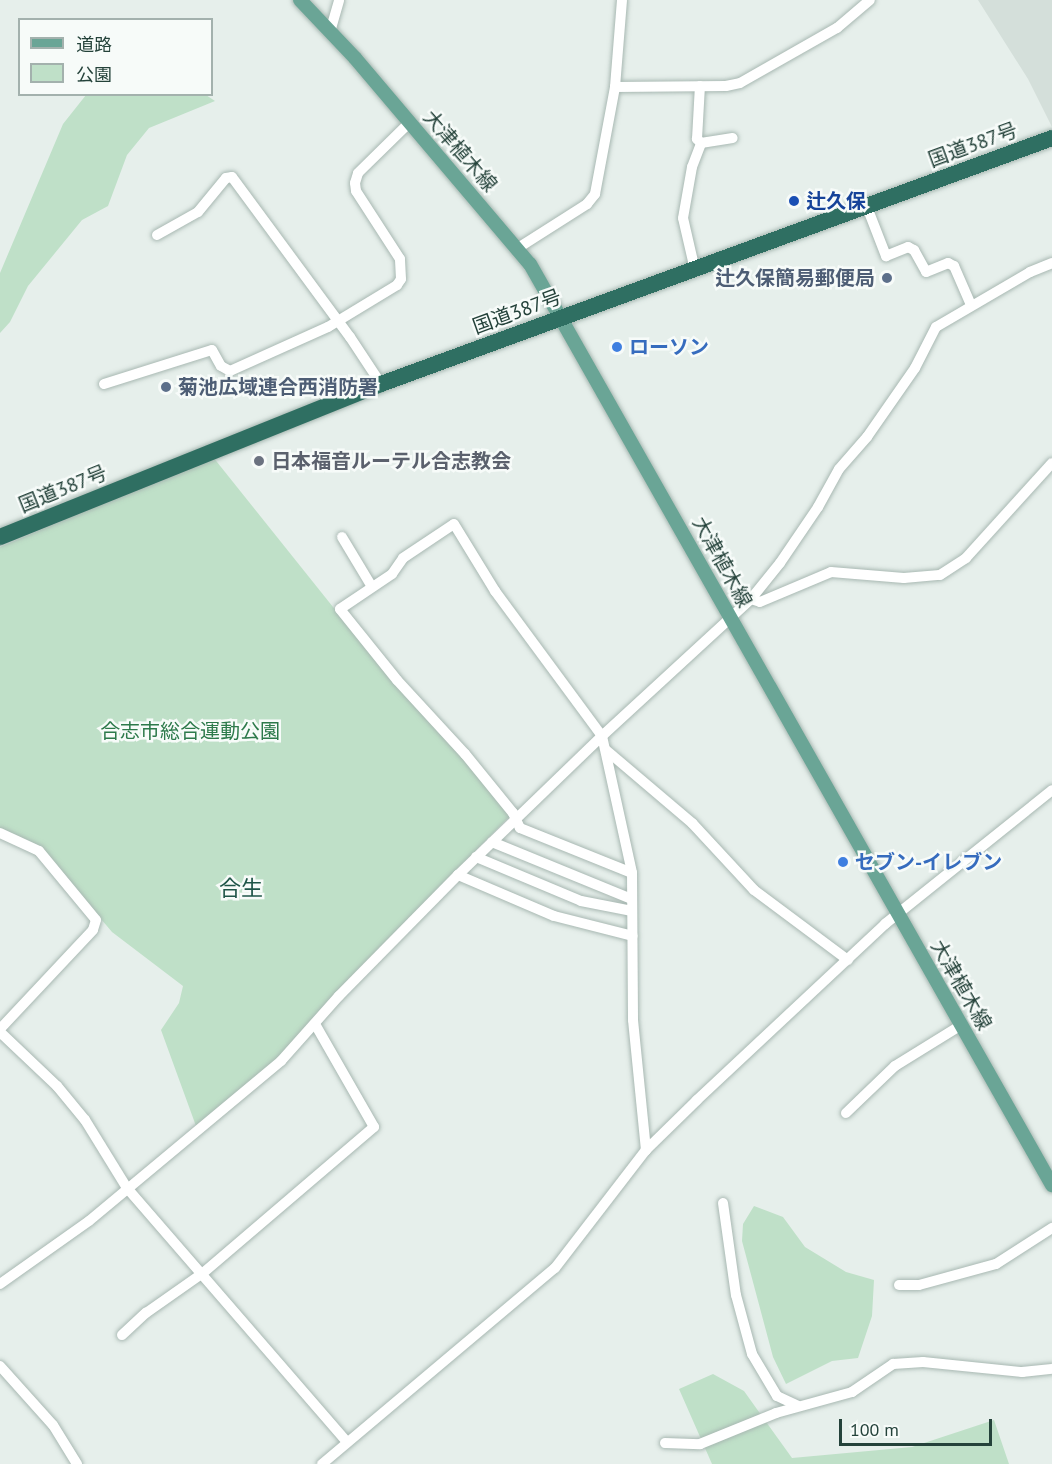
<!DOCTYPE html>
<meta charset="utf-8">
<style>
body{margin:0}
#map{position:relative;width:1052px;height:1464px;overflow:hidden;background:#e6efeb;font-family:"PT Sans","Noto Sans JP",sans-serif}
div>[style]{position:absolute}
.built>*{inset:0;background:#d4dfda}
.green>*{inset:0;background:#bfe0c8}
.roads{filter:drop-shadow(0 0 2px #a8b8b2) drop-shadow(0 0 2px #a8b8b2)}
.minor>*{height:10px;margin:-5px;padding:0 5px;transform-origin:5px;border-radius:5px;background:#fff}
.major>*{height:14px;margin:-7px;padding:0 7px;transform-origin:7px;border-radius:7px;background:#6aa596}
.highway>*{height:16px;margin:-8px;padding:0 8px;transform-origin:8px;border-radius:8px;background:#2f6f62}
.dots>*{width:16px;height:16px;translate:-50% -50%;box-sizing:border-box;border:3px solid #f7fbf9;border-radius:50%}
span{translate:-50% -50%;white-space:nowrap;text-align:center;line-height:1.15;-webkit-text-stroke:5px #f7fbf9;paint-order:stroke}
.street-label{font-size:20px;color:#24423a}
.transit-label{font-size:20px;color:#164399;font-weight:700}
.left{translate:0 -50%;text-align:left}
.service-label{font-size:20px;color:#4e5e75;font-weight:700}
.right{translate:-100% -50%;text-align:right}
.shop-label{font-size:20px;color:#366cbe;font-weight:700}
.worship-label{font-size:20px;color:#5b616d;font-weight:700}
.park-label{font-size:20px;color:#2d7a4b}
.quarter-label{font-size:22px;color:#1f5548}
.legend{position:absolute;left:18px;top:18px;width:195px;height:78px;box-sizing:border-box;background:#f7fbf9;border:2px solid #a3b1ad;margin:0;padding:8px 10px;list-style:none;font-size:18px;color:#24423a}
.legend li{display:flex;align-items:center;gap:12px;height:30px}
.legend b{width:30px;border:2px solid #a3b1ad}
.scale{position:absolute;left:839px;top:1419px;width:153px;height:27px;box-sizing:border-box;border:3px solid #24423a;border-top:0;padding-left:8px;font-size:18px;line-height:21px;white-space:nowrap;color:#24423a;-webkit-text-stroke:4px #f7fbf9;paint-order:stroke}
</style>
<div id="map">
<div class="built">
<div style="clip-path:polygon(978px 0,1052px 0,1052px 127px,1028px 79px)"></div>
</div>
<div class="green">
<div style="clip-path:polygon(206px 95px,215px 101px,149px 128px,127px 155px,108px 206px,82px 220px,28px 286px,10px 322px,0 333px,0 273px,63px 124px,86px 95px)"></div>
<div style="clip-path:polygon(213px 457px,393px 682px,461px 755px,511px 815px,336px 992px,278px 1058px,196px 1126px,161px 1030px,179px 1003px,183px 986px,112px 932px,41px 848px,0 829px,0 547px)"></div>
<div style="clip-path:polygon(754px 1206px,783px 1217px,805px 1247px,846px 1272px,874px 1280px,872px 1316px,858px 1358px,832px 1361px,786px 1384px,773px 1357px,742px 1241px,743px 1224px)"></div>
<div style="clip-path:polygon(713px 1374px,744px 1391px,792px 1458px,912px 1447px,994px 1420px,1009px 1464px,712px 1464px,679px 1389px)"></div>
</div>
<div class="roads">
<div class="minor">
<div style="left:330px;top:32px;width:33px;rotate:-74deg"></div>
<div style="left:615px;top:87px;width:111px;rotate:-0.5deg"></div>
<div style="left:726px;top:86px;width:14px;rotate:-12deg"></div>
<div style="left:740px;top:83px;width:112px;rotate:-29.6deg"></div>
<div style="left:837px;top:28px;width:43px;rotate:-40.3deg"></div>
<div style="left:701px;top:143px;width:32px;rotate:-9deg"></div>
<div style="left:867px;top:207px;width:53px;rotate:68.8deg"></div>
<div style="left:886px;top:256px;width:24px;rotate:-22deg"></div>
<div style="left:908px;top:247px;width:7px;rotate:27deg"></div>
<div style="left:914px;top:250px;width:25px;rotate:61deg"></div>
<div style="left:926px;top:272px;width:24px;rotate:-22deg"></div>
<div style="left:948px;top:263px;width:7px;rotate:27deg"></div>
<div style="left:954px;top:266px;width:43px;rotate:66.4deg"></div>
<div style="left:157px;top:235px;width:47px;rotate:-29.3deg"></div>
<div style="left:198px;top:212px;width:44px;rotate:-50.5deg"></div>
<div style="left:226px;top:178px;width:6px;rotate:-9deg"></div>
<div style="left:232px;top:177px;width:199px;rotate:53.6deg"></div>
<div style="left:350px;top:337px;width:56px;rotate:56.6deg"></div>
<div style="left:518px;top:248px;width:82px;rotate:-32.5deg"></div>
<div style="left:587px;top:204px;width:13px;rotate:-51deg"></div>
<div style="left:595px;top:194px;width:109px;rotate:-79.4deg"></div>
<div style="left:615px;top:87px;width:87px;rotate:-85.4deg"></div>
<div style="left:695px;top:270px;width:53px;rotate:-103deg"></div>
<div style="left:683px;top:218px;width:52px;rotate:-80deg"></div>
<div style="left:692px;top:167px;width:26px;rotate:-69deg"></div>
<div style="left:701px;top:143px;width:6px;rotate:-135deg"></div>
<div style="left:697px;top:139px;width:53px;rotate:-86.8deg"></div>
<div style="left:104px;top:384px;width:113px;rotate:-17.5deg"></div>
<div style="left:212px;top:350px;width:18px;rotate:61deg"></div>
<div style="left:221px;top:366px;width:10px;rotate:29deg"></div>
<div style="left:230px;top:371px;width:107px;rotate:-24.2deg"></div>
<div style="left:328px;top:327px;width:81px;rotate:-31.3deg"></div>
<div style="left:397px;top:285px;width:7px;rotate:-56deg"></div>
<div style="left:401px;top:279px;width:20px;rotate:-93deg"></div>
<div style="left:400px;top:259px;width:81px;rotate:-122.9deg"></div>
<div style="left:356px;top:191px;width:8px;rotate:-97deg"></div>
<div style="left:355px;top:183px;width:10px;rotate:-73deg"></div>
<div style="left:358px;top:173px;width:73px;rotate:-44.4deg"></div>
<div style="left:342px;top:537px;width:58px;rotate:59deg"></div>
<div style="left:751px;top:599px;width:9px;rotate:18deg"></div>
<div style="left:760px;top:602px;width:77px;rotate:-22.9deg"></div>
<div style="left:831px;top:572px;width:73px;rotate:4.7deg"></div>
<div style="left:904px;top:578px;width:36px;rotate:-5deg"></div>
<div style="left:940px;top:575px;width:31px;rotate:-33deg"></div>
<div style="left:966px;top:558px;width:128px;rotate:-47.8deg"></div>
<div style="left:606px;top:750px;width:113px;rotate:40.3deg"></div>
<div style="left:692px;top:823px;width:91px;rotate:47.2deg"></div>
<div style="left:754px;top:890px;width:117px;rotate:36.7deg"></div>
<div style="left:0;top:833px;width:43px;rotate:24.8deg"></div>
<div style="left:39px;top:851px;width:89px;rotate:50.4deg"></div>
<div style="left:96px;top:920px;width:10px;rotate:107deg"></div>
<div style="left:93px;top:930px;width:136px;rotate:133.2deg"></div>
<div style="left:492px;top:842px;width:151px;rotate:22.2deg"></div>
<div style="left:476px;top:857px;width:114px;rotate:22.7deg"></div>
<div style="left:581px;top:901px;width:52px;rotate:11.1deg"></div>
<div style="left:632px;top:873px;width:121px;rotate:-158.1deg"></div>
<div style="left:520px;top:828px;width:17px;rotate:-115deg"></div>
<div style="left:513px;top:813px;width:76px;rotate:-129.1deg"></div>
<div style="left:465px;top:754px;width:100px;rotate:-132.6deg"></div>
<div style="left:397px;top:680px;width:91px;rotate:-128.8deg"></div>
<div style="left:340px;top:609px;width:63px;rotate:-33.9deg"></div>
<div style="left:392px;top:574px;width:19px;rotate:-55deg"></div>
<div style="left:403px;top:558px;width:61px;rotate:-33.7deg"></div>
<div style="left:454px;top:524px;width:79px;rotate:58.5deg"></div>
<div style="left:495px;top:591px;width:180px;rotate:53.6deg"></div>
<div style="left:602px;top:736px;width:140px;rotate:77.6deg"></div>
<div style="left:632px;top:873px;width:147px;rotate:89.6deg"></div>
<div style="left:633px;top:1020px;width:131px;rotate:84.3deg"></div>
<div style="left:458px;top:875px;width:104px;rotate:23.1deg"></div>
<div style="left:554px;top:916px;width:81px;rotate:14.2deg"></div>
<div style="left:0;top:1032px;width:79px;rotate:43.5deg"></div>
<div style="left:57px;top:1086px;width:44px;rotate:50.5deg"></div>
<div style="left:85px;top:1120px;width:80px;rotate:58.3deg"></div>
<div style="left:127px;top:1188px;width:336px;rotate:49.1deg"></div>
<div style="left:846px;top:1113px;width:68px;rotate:-43.8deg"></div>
<div style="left:895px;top:1066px;width:78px;rotate:-31.8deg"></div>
<div style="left:723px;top:1203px;width:93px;rotate:82deg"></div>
<div style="left:736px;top:1295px;width:61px;rotate:74.8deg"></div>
<div style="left:752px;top:1354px;width:49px;rotate:59.2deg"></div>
<div style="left:777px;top:1396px;width:23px;rotate:25deg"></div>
<div style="left:0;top:1284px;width:109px;rotate:-35.3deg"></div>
<div style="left:89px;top:1221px;width:250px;rotate:-39.8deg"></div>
<div style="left:281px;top:1061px;width:87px;rotate:-48.3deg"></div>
<div style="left:339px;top:996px;width:170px;rotate:-45.5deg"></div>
<div style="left:458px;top:875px;width:200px;rotate:-44deg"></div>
<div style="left:602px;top:736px;width:202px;rotate:-42.6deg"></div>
<div style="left:751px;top:599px;width:46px;rotate:-51.1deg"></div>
<div style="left:780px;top:563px;width:68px;rotate:-55.8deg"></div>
<div style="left:818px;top:507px;width:43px;rotate:-61.1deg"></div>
<div style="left:839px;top:469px;width:43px;rotate:-48.8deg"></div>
<div style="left:867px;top:437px;width:84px;rotate:-55.2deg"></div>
<div style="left:915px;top:368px;width:46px;rotate:-62.9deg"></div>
<div style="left:936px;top:327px;width:109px;rotate:-30.3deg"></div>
<div style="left:1030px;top:272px;width:24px;rotate:-22deg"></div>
<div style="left:899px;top:1285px;width:20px"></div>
<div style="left:919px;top:1285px;width:80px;rotate:-15.3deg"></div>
<div style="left:996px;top:1264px;width:67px;rotate:-32.7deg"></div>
<div style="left:122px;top:1335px;width:33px;rotate:-43deg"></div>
<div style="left:146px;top:1313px;width:70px;rotate:-35.1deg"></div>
<div style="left:203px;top:1273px;width:225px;rotate:-40.5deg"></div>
<div style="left:374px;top:1127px;width:119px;rotate:-119.8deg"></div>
<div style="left:0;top:1366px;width:79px;rotate:48.1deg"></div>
<div style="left:53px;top:1425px;width:46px;rotate:58.4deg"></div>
<div style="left:665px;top:1443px;width:35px;rotate:2deg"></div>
<div style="left:700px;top:1444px;width:82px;rotate:-22.2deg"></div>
<div style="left:776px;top:1413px;width:79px;rotate:-15.4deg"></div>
<div style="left:852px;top:1392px;width:50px;rotate:-34.3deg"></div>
<div style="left:893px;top:1364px;width:30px;rotate:-4deg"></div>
<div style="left:923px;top:1362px;width:100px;rotate:5.8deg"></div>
<div style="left:1022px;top:1372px;width:30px;rotate:-6deg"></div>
<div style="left:322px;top:1464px;width:304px;rotate:-40.1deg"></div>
<div style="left:555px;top:1268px;width:149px;rotate:-52.4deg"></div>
<div style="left:646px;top:1150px;width:71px;rotate:-44.4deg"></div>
<div style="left:697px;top:1100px;width:258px;rotate:-43.1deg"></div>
<div style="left:885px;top:924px;width:214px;rotate:-38.7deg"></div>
</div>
<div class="major">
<div style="left:300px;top:0;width:80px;rotate:46.5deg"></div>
<div style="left:355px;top:58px;width:270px;rotate:49.7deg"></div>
<div style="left:530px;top:264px;width:1059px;rotate:60.46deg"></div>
</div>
<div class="highway">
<div style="left:0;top:537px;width:411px;rotate:-21.9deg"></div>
<div style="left:381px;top:384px;width:715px;rotate:-20.13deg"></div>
</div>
</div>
<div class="dots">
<div style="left:794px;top:201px;background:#1a4fb4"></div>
<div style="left:887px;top:278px;background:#5c6f8a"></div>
<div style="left:617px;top:347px;background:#3f7fe0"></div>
<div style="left:166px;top:387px;background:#5c6f8a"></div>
<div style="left:259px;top:461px;background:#6b7280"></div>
<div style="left:843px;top:862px;background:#3f7fe0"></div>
</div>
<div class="street-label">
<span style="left:973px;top:145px;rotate:-20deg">国道387号</span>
<span style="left:460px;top:151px;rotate:49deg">大津植木線</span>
<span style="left:517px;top:312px;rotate:-20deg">国道387号</span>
<span style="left:63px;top:489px;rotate:-22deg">国道387号</span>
<span style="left:722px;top:562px;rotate:61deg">大津植木線</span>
<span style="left:961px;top:985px;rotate:60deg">大津植木線</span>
</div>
<div class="transit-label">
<span class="left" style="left:806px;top:201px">辻久保</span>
</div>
<div class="service-label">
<span class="right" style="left:875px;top:278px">辻久保簡易郵便局</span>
<span class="left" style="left:178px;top:387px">菊池広域連合西消防署</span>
</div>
<div class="shop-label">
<span class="left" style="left:629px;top:347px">ローソン</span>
<span class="left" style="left:855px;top:862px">セブン-イレブン</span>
</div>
<div class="worship-label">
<span class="left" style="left:271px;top:461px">日本福音ルーテル合志教会</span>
</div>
<div class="park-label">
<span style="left:190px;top:731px">合志市総合運動公園</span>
</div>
<div class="quarter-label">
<span style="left:241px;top:889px">合生</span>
</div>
<ul class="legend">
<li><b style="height:8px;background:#6aa596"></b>道路</li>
<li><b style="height:16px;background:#bfe0c8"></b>公園</li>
</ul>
<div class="scale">100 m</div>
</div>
